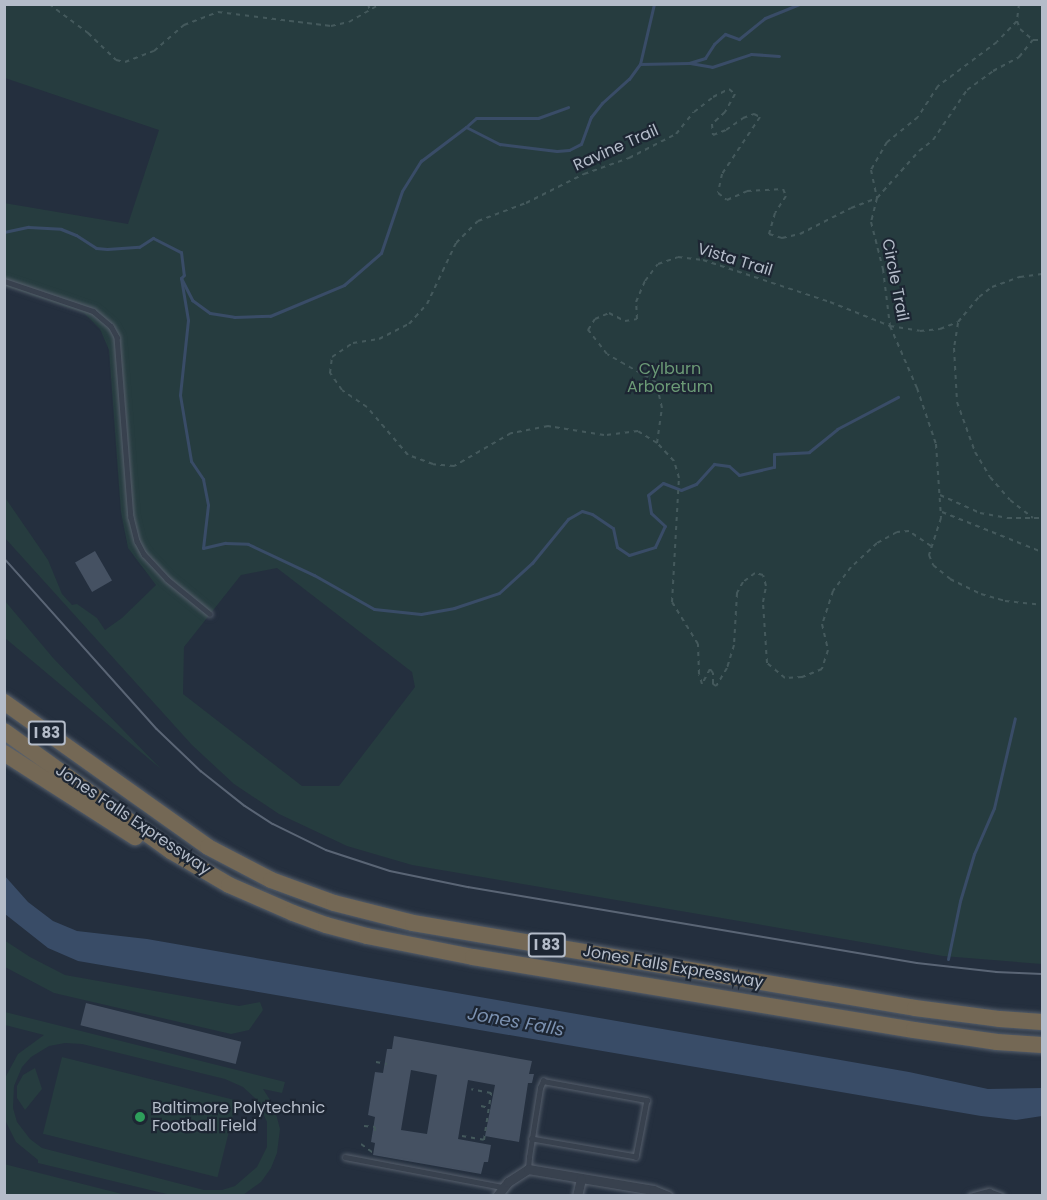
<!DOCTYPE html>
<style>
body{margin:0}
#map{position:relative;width:1047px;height:1200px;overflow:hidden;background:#242f3e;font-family:Poppins,sans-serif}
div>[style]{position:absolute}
.green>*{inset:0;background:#263c3f;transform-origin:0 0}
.water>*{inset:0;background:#394c67}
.stream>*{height:3px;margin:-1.5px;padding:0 1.5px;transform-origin:1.5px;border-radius:1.5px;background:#394c67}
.building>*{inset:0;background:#455162;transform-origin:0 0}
.path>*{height:2px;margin-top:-1px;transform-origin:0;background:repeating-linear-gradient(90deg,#44595c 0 4.5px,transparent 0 9px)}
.roads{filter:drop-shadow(0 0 2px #565f6c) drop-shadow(0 0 2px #565f6c)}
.lane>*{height:4.5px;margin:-2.25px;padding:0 2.25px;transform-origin:2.25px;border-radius:2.25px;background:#38414e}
.street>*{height:9px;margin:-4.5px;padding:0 4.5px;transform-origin:4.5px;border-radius:4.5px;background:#38414e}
.highway>*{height:16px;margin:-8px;padding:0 8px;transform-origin:8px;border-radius:8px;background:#746855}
.tram>*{height:1.5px;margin:-0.75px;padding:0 0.75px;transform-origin:0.75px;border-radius:0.75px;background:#5a6575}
.dots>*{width:16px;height:16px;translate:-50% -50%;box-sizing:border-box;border:3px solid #1d2633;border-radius:50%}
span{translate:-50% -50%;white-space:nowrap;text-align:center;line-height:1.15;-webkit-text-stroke:4.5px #1d2633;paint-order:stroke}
.shield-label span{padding:2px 4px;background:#1d2633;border:2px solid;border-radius:4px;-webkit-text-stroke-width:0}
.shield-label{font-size:15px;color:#b4bcc9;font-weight:700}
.street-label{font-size:16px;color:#b4bcc9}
.park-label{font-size:16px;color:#6b9a76}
.poi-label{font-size:16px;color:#b4bcc9}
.left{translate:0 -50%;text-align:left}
.water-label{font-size:18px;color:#7c92b1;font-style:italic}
.frame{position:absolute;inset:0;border:6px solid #b4bcc9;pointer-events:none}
</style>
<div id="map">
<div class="green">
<div style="clip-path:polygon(evenodd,5px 5px,1042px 5px,1042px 964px,943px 956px,412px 865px,347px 846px,279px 814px,234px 784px,192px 745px,5px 538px,4px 496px,48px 560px,62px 594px,72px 605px,77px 604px,97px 618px,105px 630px,122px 618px,156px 585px,128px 548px,121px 512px,109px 350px,100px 329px,84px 313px,5px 286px,4px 203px,128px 224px,159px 130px,5px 78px,5px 5px,277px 568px,412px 672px,415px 687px,339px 786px,302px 786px,183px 694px,184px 647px,241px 575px,277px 568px)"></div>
<div style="clip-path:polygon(5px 601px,54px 659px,161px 769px,5px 638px)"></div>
<div style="clip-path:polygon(4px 940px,30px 957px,65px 975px,239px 1006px,260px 1002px,263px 1010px,249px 1030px,231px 1034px,54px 993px,5px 967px)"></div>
<div style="clip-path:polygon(evenodd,5px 1012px,285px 1082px,282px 1093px,263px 1089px,274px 1106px,280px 1129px,277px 1153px,271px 1168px,261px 1182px,243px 1195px,175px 1196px,38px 1163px,38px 1160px,16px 1142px,5px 1120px,5px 1078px,18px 1054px,44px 1035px,5px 1025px,5px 1012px,65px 1043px,82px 1044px,225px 1079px,243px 1087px,257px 1100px,267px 1122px,267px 1147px,257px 1167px,235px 1186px,222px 1190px,204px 1190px,42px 1148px,30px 1139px,17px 1122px,13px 1108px,14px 1086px,22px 1067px,31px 1057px,49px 1046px,65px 1043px)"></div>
<div style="left:62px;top:1057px;width:180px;height:79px;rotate:14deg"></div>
<div style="clip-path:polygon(35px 1068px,42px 1089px,25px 1110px,17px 1098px,17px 1086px,23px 1075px)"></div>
<div style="clip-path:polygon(4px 1164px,55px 1177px,126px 1195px,5px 1195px)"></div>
</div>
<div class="water">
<div style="clip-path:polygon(4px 875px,28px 902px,53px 921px,77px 931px,147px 939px,909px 1072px,988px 1089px,1042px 1088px,1042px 1116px,1016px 1120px,981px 1116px,78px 961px,48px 948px,5px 914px)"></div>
</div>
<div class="stream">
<div style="left:690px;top:63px;width:22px;rotate:10deg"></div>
<div style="left:712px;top:67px;width:41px;rotate:-18.4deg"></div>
<div style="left:751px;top:54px;width:28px;rotate:4deg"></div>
<div style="left:640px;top:64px;width:49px;rotate:-1.2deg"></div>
<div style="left:689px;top:63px;width:17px;rotate:-17deg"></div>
<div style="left:705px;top:58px;width:17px;rotate:-57deg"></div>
<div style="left:714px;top:44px;width:15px;rotate:-42deg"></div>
<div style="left:725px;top:34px;width:15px;rotate:20deg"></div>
<div style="left:739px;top:39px;width:33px;rotate:-39deg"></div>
<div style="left:765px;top:18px;width:37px;rotate:-22deg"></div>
<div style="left:466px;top:127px;width:13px;rotate:-42deg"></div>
<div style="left:476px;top:118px;width:62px"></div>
<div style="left:538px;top:118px;width:32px;rotate:-20deg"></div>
<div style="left:4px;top:232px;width:25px;rotate:-12deg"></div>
<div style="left:28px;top:227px;width:33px;rotate:3deg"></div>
<div style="left:61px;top:229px;width:16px;rotate:22deg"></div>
<div style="left:76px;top:235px;width:24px;rotate:33deg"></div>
<div style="left:96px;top:248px;width:11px;rotate:5deg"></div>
<div style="left:107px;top:249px;width:32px;rotate:-4deg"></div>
<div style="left:139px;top:247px;width:17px;rotate:-33deg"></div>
<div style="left:153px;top:238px;width:31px;rotate:27deg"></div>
<div style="left:181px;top:252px;width:23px;rotate:83deg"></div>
<div style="left:184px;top:275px;width:4px;rotate:135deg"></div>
<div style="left:181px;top:278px;width:25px;rotate:63deg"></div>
<div style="left:192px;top:300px;width:22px;rotate:36deg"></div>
<div style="left:210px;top:313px;width:24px;rotate:9deg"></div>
<div style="left:234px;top:317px;width:36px;rotate:-2deg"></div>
<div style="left:270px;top:316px;width:80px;rotate:-22.7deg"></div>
<div style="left:344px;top:285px;width:49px;rotate:-40.9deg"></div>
<div style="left:381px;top:253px;width:65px;rotate:-71.3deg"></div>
<div style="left:402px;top:191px;width:36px;rotate:-58deg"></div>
<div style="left:421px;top:161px;width:56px;rotate:-37.1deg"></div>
<div style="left:466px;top:127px;width:38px;rotate:27deg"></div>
<div style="left:500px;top:144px;width:57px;rotate:7deg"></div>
<div style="left:557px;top:151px;width:12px;rotate:-5deg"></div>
<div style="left:569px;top:150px;width:13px;rotate:-27deg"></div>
<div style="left:581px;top:144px;width:29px;rotate:-70deg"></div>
<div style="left:591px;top:117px;width:18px;rotate:-52deg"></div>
<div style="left:602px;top:103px;width:36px;rotate:-42deg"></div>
<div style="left:629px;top:79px;width:19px;rotate:-54deg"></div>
<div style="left:640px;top:64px;width:62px;rotate:-76.9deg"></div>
<div style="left:181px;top:278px;width:43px;rotate:80.5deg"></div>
<div style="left:188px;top:320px;width:75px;rotate:96.1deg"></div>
<div style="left:180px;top:395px;width:67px;rotate:80.5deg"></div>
<div style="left:191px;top:461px;width:22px;rotate:56deg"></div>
<div style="left:203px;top:479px;width:26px;rotate:79deg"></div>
<div style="left:208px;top:505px;width:43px;rotate:96.6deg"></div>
<div style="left:203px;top:548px;width:23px;rotate:-13deg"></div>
<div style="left:225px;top:543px;width:23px;rotate:2deg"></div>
<div style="left:248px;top:544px;width:73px;rotate:25.2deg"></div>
<div style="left:314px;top:575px;width:69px;rotate:29.5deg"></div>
<div style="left:374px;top:609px;width:47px;rotate:6.1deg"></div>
<div style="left:421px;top:614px;width:34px;rotate:-10deg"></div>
<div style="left:454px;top:608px;width:47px;rotate:-18.4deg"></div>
<div style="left:499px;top:593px;width:45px;rotate:-42.3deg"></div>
<div style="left:532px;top:563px;width:57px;rotate:-50.7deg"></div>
<div style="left:568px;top:519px;width:16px;rotate:-30deg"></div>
<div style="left:582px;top:511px;width:10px;rotate:17deg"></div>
<div style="left:592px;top:514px;width:25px;rotate:34deg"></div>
<div style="left:613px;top:528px;width:19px;rotate:78deg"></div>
<div style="left:617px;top:547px;width:14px;rotate:34deg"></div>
<div style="left:629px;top:555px;width:27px;rotate:-17deg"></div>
<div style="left:655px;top:547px;width:23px;rotate:-65deg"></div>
<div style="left:665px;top:526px;width:19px;rotate:-137deg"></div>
<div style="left:651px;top:513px;width:18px;rotate:-99deg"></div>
<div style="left:648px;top:495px;width:19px;rotate:-39deg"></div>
<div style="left:663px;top:483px;width:19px;rotate:21deg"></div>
<div style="left:681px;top:490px;width:16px;rotate:-22deg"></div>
<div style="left:696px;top:484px;width:27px;rotate:-48deg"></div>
<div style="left:714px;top:464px;width:15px;rotate:8deg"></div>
<div style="left:729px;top:466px;width:13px;rotate:42deg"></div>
<div style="left:739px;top:475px;width:36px;rotate:-13deg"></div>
<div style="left:774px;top:467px;width:13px;rotate:-90deg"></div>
<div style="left:774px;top:454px;width:35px;rotate:-3deg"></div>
<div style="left:809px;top:452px;width:36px;rotate:-39deg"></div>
<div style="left:837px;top:429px;width:69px;rotate:-27.7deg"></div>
<div style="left:948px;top:959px;width:59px;rotate:-78.3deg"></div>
<div style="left:960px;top:901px;width:49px;rotate:-73.4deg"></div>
<div style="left:974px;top:854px;width:50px;rotate:-66.5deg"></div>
<div style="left:994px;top:808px;width:92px;rotate:-76.9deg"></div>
</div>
<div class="building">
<div style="left:95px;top:551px;width:34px;height:23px;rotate:60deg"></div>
<div style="left:86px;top:1003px;width:160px;height:23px;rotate:14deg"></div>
<div style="clip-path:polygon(evenodd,394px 1036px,532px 1061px,529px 1074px,534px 1074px,532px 1083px,528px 1083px,519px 1142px,485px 1136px,495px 1085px,468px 1080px,458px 1139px,491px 1145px,488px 1162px,484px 1162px,481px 1174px,373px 1155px,375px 1143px,371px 1142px,375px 1117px,368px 1115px,375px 1072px,383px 1073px,387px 1049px,392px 1049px,394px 1036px,411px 1070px,437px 1075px,427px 1134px,401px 1130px,411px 1070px)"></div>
</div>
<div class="path">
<div style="left:49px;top:4px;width:49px;rotate:36.6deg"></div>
<div style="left:88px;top:33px;width:39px;rotate:44deg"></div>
<div style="left:116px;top:60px;width:9px;rotate:13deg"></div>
<div style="left:125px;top:62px;width:31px;rotate:-21deg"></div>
<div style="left:154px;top:51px;width:40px;rotate:-41deg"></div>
<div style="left:184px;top:25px;width:36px;rotate:-21deg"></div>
<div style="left:218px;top:12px;width:114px;rotate:7.1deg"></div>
<div style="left:331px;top:26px;width:18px;rotate:-13deg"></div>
<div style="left:349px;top:22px;width:36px;rotate:-30deg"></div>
<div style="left:368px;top:4px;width:7px;rotate:74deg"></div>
<div style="left:1019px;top:4px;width:17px;rotate:97deg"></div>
<div style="left:1017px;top:21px;width:29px;rotate:134deg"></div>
<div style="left:997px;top:42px;width:74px;rotate:143.3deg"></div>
<div style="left:938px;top:86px;width:37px;rotate:123deg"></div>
<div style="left:918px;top:117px;width:40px;rotate:141deg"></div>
<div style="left:887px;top:142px;width:32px;rotate:120deg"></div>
<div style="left:871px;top:170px;width:29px;rotate:78deg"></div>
<div style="left:877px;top:198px;width:25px;rotate:104deg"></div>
<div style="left:871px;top:222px;width:49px;rotate:75.7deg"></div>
<div style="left:883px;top:269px;width:57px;rotate:83deg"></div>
<div style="left:890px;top:326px;width:68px;rotate:66.5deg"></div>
<div style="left:917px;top:388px;width:59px;rotate:71.3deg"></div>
<div style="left:936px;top:444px;width:74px;rotate:86.1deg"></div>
<div style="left:941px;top:518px;width:39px;rotate:108deg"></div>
<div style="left:929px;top:555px;width:11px;rotate:68deg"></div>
<div style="left:933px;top:565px;width:22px;rotate:39deg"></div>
<div style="left:950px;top:579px;width:34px;rotate:26deg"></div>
<div style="left:981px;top:594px;width:25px;rotate:16deg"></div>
<div style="left:1005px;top:601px;width:37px;rotate:6deg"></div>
<div style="left:1017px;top:21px;width:9px;rotate:69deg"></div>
<div style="left:1020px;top:29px;width:17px;rotate:40deg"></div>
<div style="left:1033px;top:40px;width:9px"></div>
<div style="left:958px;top:323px;width:25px;rotate:99deg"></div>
<div style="left:954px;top:348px;width:54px;rotate:86.8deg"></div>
<div style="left:957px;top:402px;width:53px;rotate:70.2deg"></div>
<div style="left:975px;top:452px;width:29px;rotate:59deg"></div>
<div style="left:990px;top:477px;width:30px;rotate:49deg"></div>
<div style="left:1010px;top:500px;width:29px;rotate:38deg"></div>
<div style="left:657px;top:443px;width:35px;rotate:-82deg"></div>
<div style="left:662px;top:408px;width:27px;rotate:-103deg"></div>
<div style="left:656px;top:382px;width:56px;rotate:-150.3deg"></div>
<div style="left:607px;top:354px;width:31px;rotate:-128deg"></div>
<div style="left:588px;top:330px;width:13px;rotate:-58deg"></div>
<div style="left:595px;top:319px;width:15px;rotate:-23deg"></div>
<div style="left:609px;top:313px;width:18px;rotate:27deg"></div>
<div style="left:625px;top:321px;width:12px;rotate:-9deg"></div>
<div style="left:637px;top:319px;width:17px;rotate:-93deg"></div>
<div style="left:636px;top:302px;width:23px;rotate:-67deg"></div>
<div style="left:645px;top:281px;width:21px;rotate:-53deg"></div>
<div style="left:658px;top:264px;width:21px;rotate:-19deg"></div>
<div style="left:678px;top:257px;width:25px;rotate:7deg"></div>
<div style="left:703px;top:260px;width:134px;rotate:18.3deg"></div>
<div style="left:830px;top:302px;width:65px;rotate:21.8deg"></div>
<div style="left:890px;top:326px;width:30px;rotate:9deg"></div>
<div style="left:920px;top:331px;width:20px;rotate:-6deg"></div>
<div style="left:940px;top:329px;width:19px;rotate:-21deg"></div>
<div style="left:958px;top:322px;width:33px;rotate:-50deg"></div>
<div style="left:979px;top:297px;width:16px;rotate:-38deg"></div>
<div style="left:992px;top:287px;width:30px;rotate:-20deg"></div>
<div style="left:1020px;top:277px;width:22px;rotate:-8deg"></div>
<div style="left:940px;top:495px;width:44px;rotate:24.2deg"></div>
<div style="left:980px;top:513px;width:27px;rotate:10deg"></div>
<div style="left:1007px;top:518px;width:35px"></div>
<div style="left:942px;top:512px;width:108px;rotate:21.8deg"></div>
<div style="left:931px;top:546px;width:27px;rotate:-146deg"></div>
<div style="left:909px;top:531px;width:12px;rotate:175deg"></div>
<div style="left:897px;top:532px;width:23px;rotate:151deg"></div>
<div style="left:877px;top:543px;width:35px;rotate:137deg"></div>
<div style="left:851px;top:567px;width:30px;rotate:127deg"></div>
<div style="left:833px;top:591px;width:35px;rotate:108deg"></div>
<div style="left:822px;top:624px;width:27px;rotate:77deg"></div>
<div style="left:828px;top:650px;width:20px;rotate:108deg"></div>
<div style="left:822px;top:669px;width:22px;rotate:158deg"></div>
<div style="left:802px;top:677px;width:17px;rotate:177deg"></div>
<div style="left:785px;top:678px;width:23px;rotate:-140deg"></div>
<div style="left:767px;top:663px;width:61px;rotate:-93.8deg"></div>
<div style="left:763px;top:602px;width:16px;rotate:-79deg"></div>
<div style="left:766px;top:586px;width:11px;rotate:-105deg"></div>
<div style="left:763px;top:575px;width:8px;rotate:-166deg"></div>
<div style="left:755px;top:573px;width:15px;rotate:143deg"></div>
<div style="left:743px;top:582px;width:13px;rotate:119deg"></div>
<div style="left:737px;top:593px;width:52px;rotate:93.3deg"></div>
<div style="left:734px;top:645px;width:24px;rotate:107deg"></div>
<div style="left:727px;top:668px;width:21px;rotate:121deg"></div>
<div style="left:716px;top:686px;width:4px;rotate:-146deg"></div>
<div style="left:713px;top:684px;width:11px;rotate:-90deg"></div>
<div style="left:713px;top:673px;width:5px;rotate:-127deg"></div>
<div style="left:710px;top:669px;width:17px;rotate:118deg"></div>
<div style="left:702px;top:684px;width:10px;rotate:-107deg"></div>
<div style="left:699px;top:674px;width:30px;rotate:-92deg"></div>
<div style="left:698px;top:644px;width:49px;rotate:-121.8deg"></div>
<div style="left:672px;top:602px;width:124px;rotate:-86.8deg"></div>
<div style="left:679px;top:478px;width:18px;rotate:-106deg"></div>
<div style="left:674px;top:461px;width:25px;rotate:-133deg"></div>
<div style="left:657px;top:443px;width:22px;rotate:-148deg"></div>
<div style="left:638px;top:431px;width:34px;rotate:173deg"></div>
<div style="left:604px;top:435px;width:57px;rotate:-170.9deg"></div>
<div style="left:548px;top:426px;width:38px;rotate:169deg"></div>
<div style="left:511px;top:433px;width:66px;rotate:149.9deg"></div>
<div style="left:454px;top:466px;width:21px;rotate:-175deg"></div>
<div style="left:433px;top:464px;width:27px;rotate:-160deg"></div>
<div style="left:408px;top:455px;width:63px;rotate:-130.5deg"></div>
<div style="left:367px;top:407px;width:30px;rotate:-146deg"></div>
<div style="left:342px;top:390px;width:21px;rotate:-125deg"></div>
<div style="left:330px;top:373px;width:16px;rotate:-83deg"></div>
<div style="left:332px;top:357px;width:25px;rotate:-34deg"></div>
<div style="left:353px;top:343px;width:26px;rotate:-9deg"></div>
<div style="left:379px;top:339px;width:34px;rotate:-27deg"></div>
<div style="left:409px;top:324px;width:27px;rotate:-48deg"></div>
<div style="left:427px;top:304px;width:68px;rotate:-64.6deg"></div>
<div style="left:456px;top:243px;width:31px;rotate:-45deg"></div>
<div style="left:478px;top:221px;width:51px;rotate:-20.6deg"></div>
<div style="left:526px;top:203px;width:65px;rotate:-26.6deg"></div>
<div style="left:584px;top:174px;width:48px;rotate:-19.6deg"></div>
<div style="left:629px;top:158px;width:53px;rotate:-27.1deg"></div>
<div style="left:676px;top:134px;width:28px;rotate:-51deg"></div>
<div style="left:694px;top:112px;width:24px;rotate:-38deg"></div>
<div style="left:713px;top:97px;width:18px;rotate:-27deg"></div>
<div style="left:729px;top:89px;width:8px;rotate:40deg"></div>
<div style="left:735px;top:94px;width:21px;rotate:119deg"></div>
<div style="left:725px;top:112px;width:18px;rotate:137deg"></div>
<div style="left:712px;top:124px;width:11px;rotate:85deg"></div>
<div style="left:713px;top:135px;width:14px;rotate:-21deg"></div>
<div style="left:726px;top:130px;width:21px;rotate:-35deg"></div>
<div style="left:743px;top:118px;width:12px;rotate:-20deg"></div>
<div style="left:754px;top:114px;width:7px;rotate:27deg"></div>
<div style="left:760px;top:117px;width:69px;rotate:123.7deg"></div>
<div style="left:722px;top:174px;width:19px;rotate:102deg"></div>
<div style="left:718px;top:193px;width:11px;rotate:38deg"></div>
<div style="left:727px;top:200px;width:22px;rotate:-24deg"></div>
<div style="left:747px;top:191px;width:36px;rotate:-3deg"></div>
<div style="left:783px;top:189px;width:8px;rotate:67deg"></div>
<div style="left:786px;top:196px;width:20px;rotate:123deg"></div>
<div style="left:775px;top:213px;width:22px;rotate:106deg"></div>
<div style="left:769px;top:234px;width:14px;rotate:17deg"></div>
<div style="left:782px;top:238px;width:18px;rotate:-13deg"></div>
<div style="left:800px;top:234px;width:57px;rotate:-27deg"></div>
<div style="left:851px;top:208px;width:28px;rotate:-21deg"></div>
<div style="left:877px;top:198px;width:63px;rotate:-48.2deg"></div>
<div style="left:919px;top:151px;width:18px;rotate:-38deg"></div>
<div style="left:933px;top:140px;width:60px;rotate:-55.8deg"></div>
<div style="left:967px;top:90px;width:32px;rotate:-36deg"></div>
<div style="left:993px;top:71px;width:30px;rotate:-28deg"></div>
<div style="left:1019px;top:57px;width:22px;rotate:-51deg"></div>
<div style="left:376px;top:1062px;width:11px;rotate:10deg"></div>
<div style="left:481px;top:1106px;width:8px;rotate:14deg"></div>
<div style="left:364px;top:1126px;width:11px;rotate:5deg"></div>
<div style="left:375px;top:1127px;width:5px;rotate:90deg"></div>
<div style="left:462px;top:1136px;width:22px;rotate:10deg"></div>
<div style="left:484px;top:1140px;width:48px;rotate:-81.5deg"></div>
<div style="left:491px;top:1093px;width:20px;rotate:-169deg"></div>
<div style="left:361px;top:1144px;width:14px;rotate:36deg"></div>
</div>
<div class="roads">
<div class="lane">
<div style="left:4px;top:281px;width:94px;rotate:18.6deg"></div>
<div style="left:93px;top:311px;width:23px;rotate:40deg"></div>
<div style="left:111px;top:326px;width:13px;rotate:61deg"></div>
<div style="left:117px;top:337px;width:181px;rotate:85.6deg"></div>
<div style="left:131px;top:517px;width:25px;rotate:76deg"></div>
<div style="left:137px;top:541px;width:15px;rotate:62deg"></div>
<div style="left:144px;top:554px;width:34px;rotate:47deg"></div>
<div style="left:167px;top:579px;width:55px;rotate:39.1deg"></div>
<div style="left:345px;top:1157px;width:161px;rotate:10.8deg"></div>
<div style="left:528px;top:1169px;width:12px;rotate:-85deg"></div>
<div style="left:529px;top:1157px;width:70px;rotate:-80.9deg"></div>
<div style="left:540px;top:1088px;width:8px;rotate:-67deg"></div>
<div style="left:543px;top:1081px;width:106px;rotate:10.4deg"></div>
<div style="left:647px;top:1100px;width:58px;rotate:100.9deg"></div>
<div style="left:636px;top:1157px;width:106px;rotate:-170.2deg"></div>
<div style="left:970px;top:1196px;width:20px;rotate:-15deg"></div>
<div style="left:989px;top:1191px;width:14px;rotate:21deg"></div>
</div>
<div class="street">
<div style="left:497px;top:1196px;width:18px;rotate:-52deg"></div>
<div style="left:508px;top:1182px;width:24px;rotate:-33deg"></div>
<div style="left:528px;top:1169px;width:127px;rotate:9.5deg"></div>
<div style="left:653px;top:1190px;width:16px;rotate:22deg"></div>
<div style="left:577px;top:1196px;width:17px;rotate:-77deg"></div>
</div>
<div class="highway">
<div style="left:4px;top:702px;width:250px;rotate:35.4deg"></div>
<div style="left:208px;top:847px;width:71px;rotate:27.6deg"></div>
<div style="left:271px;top:880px;width:67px;rotate:20.1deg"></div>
<div style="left:334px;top:903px;width:81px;rotate:14.2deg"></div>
<div style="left:413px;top:923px;width:509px;rotate:9.61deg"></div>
<div style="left:915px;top:1008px;width:86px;rotate:7.4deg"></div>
<div style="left:1000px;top:1019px;width:42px;rotate:4.1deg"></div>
<div style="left:4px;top:731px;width:206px;rotate:35.7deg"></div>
<div style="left:171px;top:851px;width:67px;rotate:30.4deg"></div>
<div style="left:229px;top:885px;width:70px;rotate:23.6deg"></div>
<div style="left:293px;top:913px;width:35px;rotate:20deg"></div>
<div style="left:326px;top:925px;width:42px;rotate:15deg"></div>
<div style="left:367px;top:936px;width:108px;rotate:11.2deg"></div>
<div style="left:473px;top:957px;width:447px;rotate:9.4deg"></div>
<div style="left:914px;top:1030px;width:84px;rotate:8.2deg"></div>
<div style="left:997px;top:1042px;width:45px;rotate:3.8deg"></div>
<div style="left:4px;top:753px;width:156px;rotate:32.7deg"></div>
</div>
</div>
<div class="tram">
<div style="left:4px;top:558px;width:229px;rotate:48.2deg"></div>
<div style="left:157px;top:729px;width:61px;rotate:43.7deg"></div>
<div style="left:201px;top:771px;width:56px;rotate:38.5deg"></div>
<div style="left:245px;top:806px;width:33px;rotate:33deg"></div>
<div style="left:273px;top:824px;width:59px;rotate:26.1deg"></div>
<div style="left:326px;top:850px;width:67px;rotate:18.2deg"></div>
<div style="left:390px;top:871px;width:80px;rotate:11.6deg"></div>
<div style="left:468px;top:887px;width:455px;rotate:9.6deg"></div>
<div style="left:917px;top:963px;width:80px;rotate:6.5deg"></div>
<div style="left:996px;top:972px;width:46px;rotate:2.5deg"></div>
</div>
<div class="dots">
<div style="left:140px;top:1117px;background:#2e9e5b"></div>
</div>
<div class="shield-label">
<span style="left:47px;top:733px">I 83</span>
<span style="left:547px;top:945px">I 83</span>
</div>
<div class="street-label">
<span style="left:616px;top:148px;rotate:-24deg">Ravine Trail</span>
<span style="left:735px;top:260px;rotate:17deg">Vista Trail</span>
<span style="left:895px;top:280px;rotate:79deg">Circle Trail</span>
<span style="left:133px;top:820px;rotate:34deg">Jones Falls Expressway</span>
<span style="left:673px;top:967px;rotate:10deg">Jones Falls Expressway</span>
</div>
<div class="park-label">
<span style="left:670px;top:378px">Cylburn<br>Arboretum</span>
</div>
<div class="poi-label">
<span class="left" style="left:152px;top:1117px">Baltimore Polytechnic<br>Football Field</span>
</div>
<div class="water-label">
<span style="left:516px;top:1022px;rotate:10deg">Jones Falls</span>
</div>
<div class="frame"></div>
</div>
